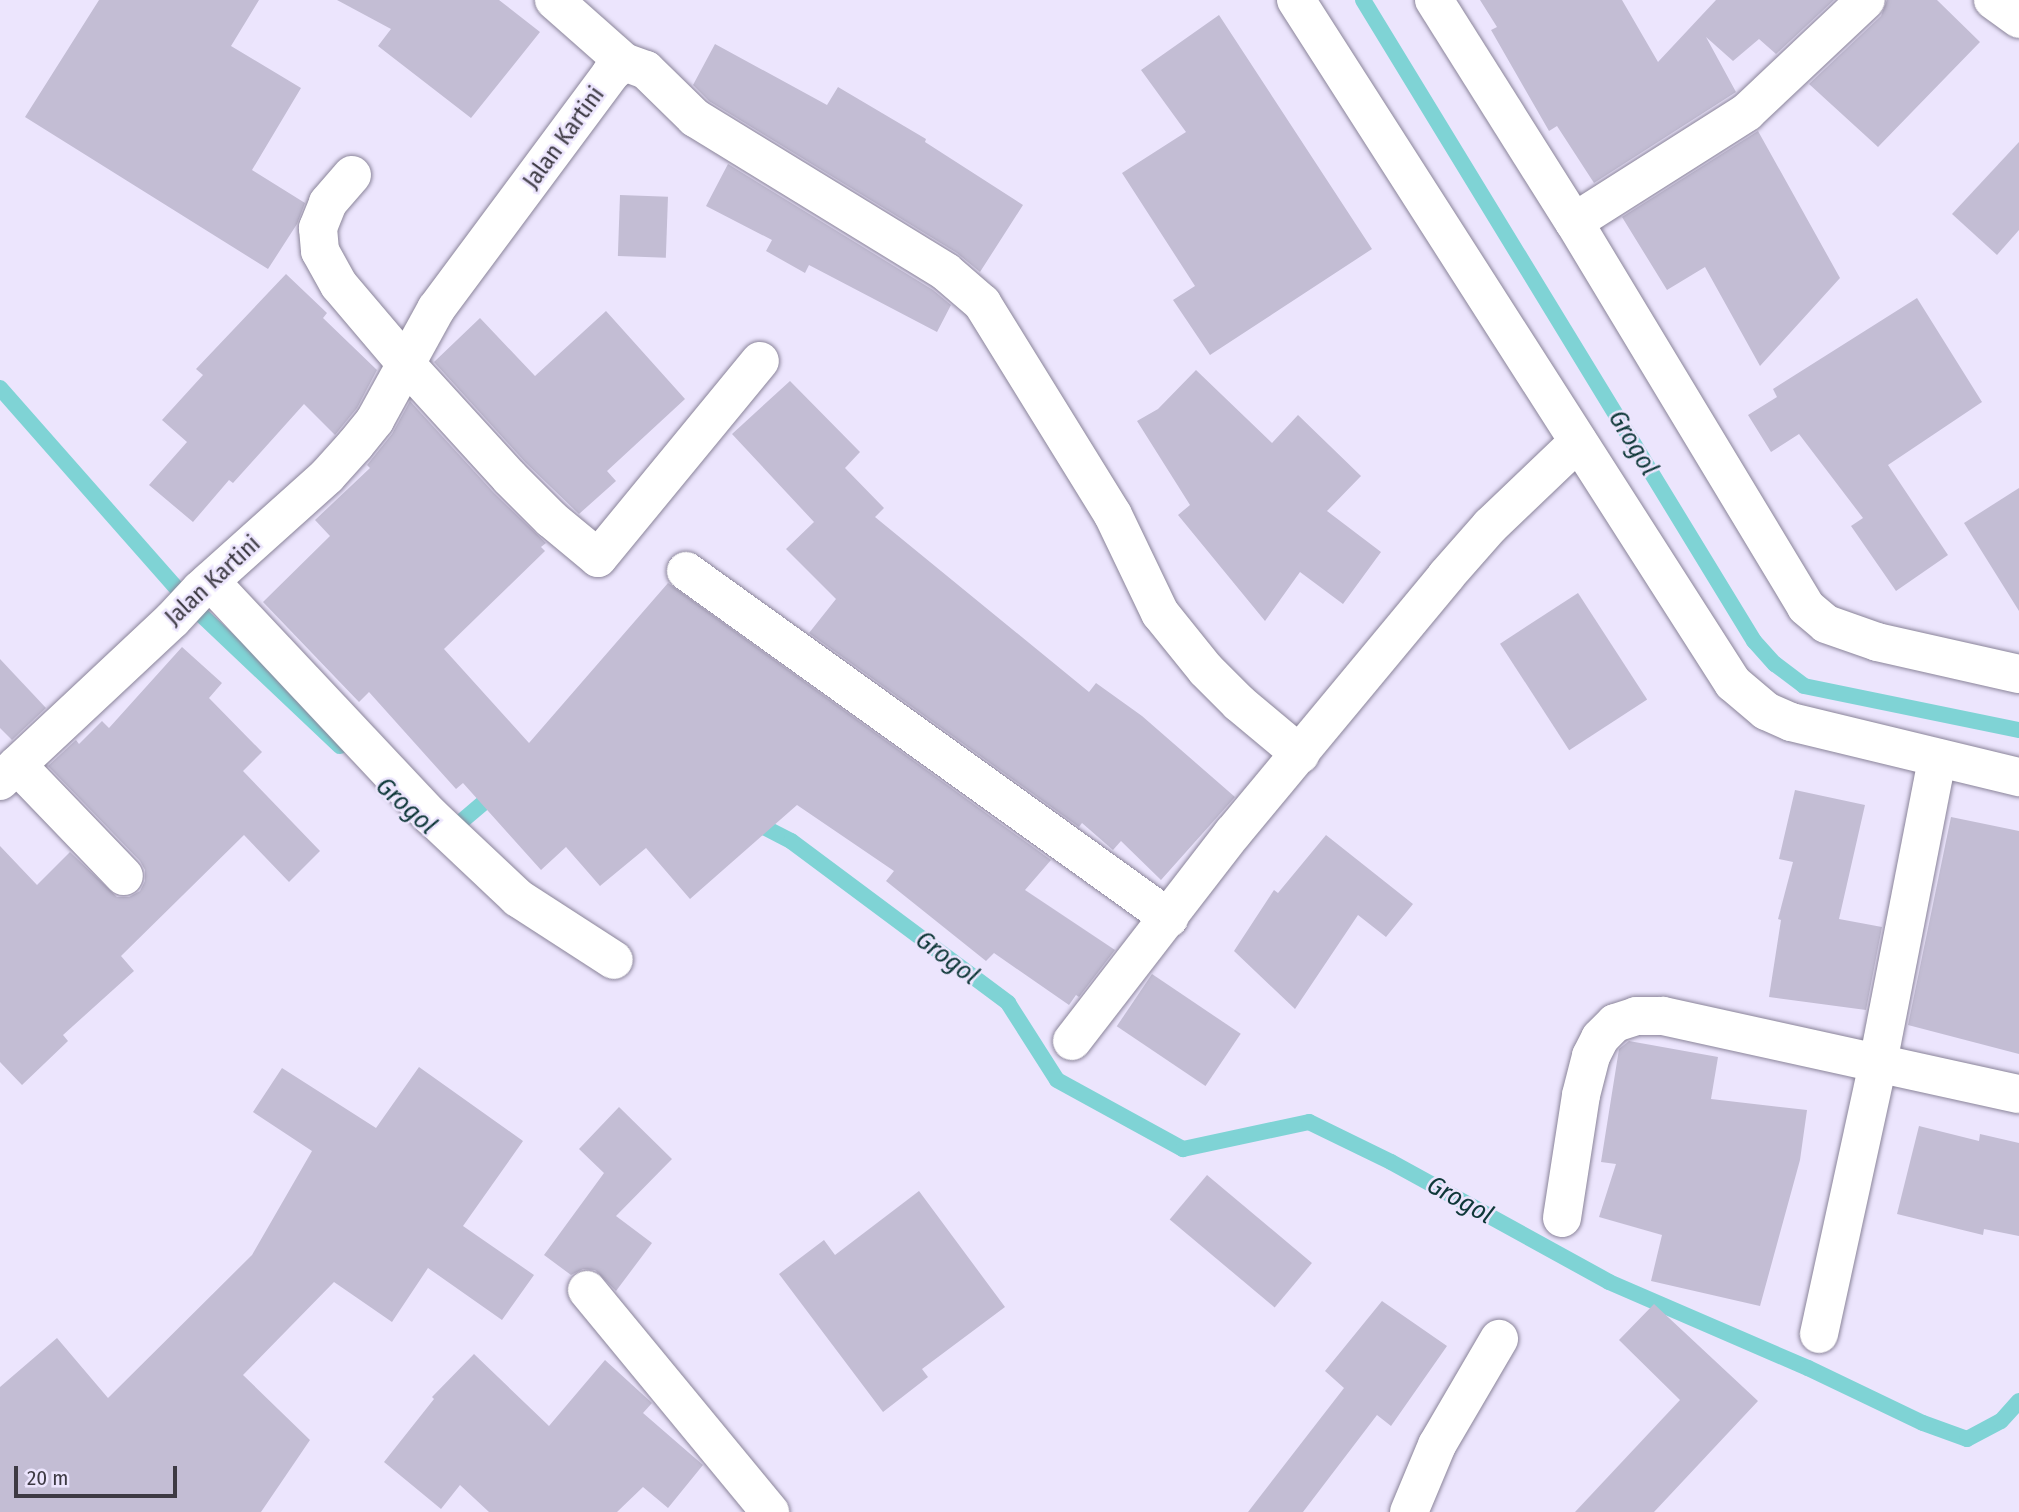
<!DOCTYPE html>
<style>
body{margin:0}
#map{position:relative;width:2019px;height:1512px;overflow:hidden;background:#ece5fd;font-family:"Fira Sans Condensed",sans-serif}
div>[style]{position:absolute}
.stream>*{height:16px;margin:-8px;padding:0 8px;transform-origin:8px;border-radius:8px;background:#7fd3d5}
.building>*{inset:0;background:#c3bdd4;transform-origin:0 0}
.roads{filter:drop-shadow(0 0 2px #8a8499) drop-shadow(0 0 2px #8a8499)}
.minor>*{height:38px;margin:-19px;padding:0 19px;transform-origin:19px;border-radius:19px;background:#fff}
span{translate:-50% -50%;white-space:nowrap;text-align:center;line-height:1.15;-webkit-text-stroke:5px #ece5fd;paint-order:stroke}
.street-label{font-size:24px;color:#3d3a43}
.water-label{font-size:26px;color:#0f3839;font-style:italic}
.scale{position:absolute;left:14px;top:1466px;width:163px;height:32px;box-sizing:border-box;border:4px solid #3d3a43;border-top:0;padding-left:9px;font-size:21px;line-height:24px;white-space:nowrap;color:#3d3a43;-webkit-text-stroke:5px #ece5fd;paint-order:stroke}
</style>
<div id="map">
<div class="stream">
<div style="left:1363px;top:0;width:751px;rotate:58.62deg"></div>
<div style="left:1754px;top:641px;width:31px;rotate:48deg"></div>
<div style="left:1775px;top:664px;width:36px;rotate:37deg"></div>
<div style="left:1804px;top:686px;width:219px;rotate:11.6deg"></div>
<div style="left:0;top:388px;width:293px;rotate:48.6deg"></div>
<div style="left:194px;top:608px;width:201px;rotate:43.4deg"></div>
<div style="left:752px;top:821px;width:44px;rotate:27.1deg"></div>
<div style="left:791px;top:841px;width:271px;rotate:36.7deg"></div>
<div style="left:1008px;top:1003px;width:91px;rotate:57.5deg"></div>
<div style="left:1057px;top:1080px;width:144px;rotate:28.7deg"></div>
<div style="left:1183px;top:1149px;width:129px;rotate:-12.1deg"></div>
<div style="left:1309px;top:1122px;width:91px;rotate:26deg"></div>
<div style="left:1391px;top:1162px;width:249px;rotate:28.8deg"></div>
<div style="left:1609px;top:1282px;width:217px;rotate:23.4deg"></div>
<div style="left:1808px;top:1368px;width:127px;rotate:25.6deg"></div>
<div style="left:1923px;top:1423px;width:47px;rotate:20deg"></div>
<div style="left:1967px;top:1439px;width:38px;rotate:-28deg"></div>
<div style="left:2001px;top:1421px;width:27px;rotate:-48deg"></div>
<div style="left:449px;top:832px;width:62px;rotate:-40.4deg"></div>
</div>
<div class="building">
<div style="clip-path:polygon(99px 0,259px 0,231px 46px,301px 88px,252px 170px,305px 203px,297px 224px,268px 269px,25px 117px)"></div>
<div style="clip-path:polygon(337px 0,499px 0,540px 32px,471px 118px,378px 46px,391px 29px)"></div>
<div style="clip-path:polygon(1480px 0,1622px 0,1658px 62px,1716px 0,1834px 0,1776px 54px,1759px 39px,1733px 61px,1706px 37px,1736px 92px,1594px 183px,1557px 126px,1549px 131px,1491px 30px,1497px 27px)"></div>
<div style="clip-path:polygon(1887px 0,1937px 0,1980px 42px,1878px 147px,1809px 84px,1881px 16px)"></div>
<div style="clip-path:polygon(1219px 15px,1372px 249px,1210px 355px,1173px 300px,1195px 286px,1122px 173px,1186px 132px,1141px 70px)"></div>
<div style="clip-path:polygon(715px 44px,827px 105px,838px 87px,926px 139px,925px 142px,1023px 205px,980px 272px,957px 253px,709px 101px,693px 85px)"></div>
<div style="clip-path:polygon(1758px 131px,1840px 278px,1760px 366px,1705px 267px,1667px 290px,1622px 217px)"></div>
<div style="clip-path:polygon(2019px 142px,2019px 230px,1997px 255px,1952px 214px)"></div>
<div style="clip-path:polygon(728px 164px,933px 290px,951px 305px,937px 332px,809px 265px,805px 273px,766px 251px,772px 240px,706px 206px)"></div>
<div style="left:620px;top:195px;width:48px;height:61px;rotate:2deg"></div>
<div style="clip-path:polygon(286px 274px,327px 313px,323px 318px,377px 370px,357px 408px,335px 435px,304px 404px,233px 483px,229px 480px,193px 522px,149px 485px,187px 442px,162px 420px,203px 375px,196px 369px)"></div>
<div style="clip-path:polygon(1917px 298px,1982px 402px,1888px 465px,1948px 555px,1896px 591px,1851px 526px,1863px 518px,1799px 434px,1771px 452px,1748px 415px,1777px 397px,1773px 389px)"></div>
<div style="clip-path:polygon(606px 311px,685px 399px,607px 471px,616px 481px,579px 514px,526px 463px,434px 362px,480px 318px,535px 376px)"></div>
<div style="clip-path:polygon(1196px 370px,1272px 443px,1298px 415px,1361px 476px,1327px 511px,1381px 552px,1343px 604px,1300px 572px,1265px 621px,1178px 515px,1190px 505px,1137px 421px,1158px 409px)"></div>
<div style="clip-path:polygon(790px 381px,860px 452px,845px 468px,884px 508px,875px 517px,1089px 692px,1096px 683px,1142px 716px,1235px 797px,1161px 880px,1121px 841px,1113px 850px,1082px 823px,1079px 827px,809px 633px,836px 599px,786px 549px,814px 522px,732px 434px)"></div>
<div style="clip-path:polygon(410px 401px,494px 493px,546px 543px,541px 547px,545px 551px,444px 649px,529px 743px,668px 583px,1051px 860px,1025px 890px,1115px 950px,1079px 997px,1076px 995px,1069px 1005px,994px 953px,986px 961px,886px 881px,894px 871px,797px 805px,690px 899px,646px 848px,600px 886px,566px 847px,541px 870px,463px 783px,456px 789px,369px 692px,359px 702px,263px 602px,330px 536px,315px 520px,370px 468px,367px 465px,392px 434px)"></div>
<div style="clip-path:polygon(2019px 488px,2019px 611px,1964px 523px)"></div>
<div style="left:1578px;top:593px;width:127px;height:93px;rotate:57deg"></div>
<div style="clip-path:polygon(182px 647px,222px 683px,209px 698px,262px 752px,243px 771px,320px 851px,289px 882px,244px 835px,121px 956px,134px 971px,63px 1035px,68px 1041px,22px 1085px,0 1062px,0 846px,37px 885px,70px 852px,117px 897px,129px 897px,140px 891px,145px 881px,145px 870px,140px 861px,48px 766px,76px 740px,79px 744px,102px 721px,109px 728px)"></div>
<div style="clip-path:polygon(0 659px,46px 708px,12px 740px,0 728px)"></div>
<div style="clip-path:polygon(1795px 790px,1865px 805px,1839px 919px,1882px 927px,1866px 1010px,1769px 997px,1781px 920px,1778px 919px,1793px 862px,1779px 859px)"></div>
<div style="clip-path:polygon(1951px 817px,2019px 831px,2019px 1054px,1908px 1025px)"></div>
<div style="clip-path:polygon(1326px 835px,1413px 904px,1386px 937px,1358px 915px,1295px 1009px,1234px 951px,1274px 890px,1278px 893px)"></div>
<div style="left:1152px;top:974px;width:107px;height:63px;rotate:34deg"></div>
<div style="clip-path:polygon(1629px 1041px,1718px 1057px,1711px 1099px,1807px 1110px,1800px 1160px,1760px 1306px,1651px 1281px,1662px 1235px,1599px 1217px,1616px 1164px,1601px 1162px,1619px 1049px)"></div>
<div style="clip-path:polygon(419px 1067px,523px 1141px,463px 1226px,534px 1275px,502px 1320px,428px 1268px,392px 1322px,334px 1282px,243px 1375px,310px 1440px,261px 1512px,0 1512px,0 1387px,57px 1338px,108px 1398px,252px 1255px,312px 1151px,253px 1112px,282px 1068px,376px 1128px)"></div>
<div style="clip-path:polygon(619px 1107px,672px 1159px,616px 1216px,652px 1243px,616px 1291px,595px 1270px,583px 1269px,571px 1275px,544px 1255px,604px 1173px,579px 1149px)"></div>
<div style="clip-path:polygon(1919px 1126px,1979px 1141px,1980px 1134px,2019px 1143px,2019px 1236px,1984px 1229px,1983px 1235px,1897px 1214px)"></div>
<div style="left:1207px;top:1175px;width:137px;height:58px;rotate:40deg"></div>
<div style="clip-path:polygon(919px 1191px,1005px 1307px,922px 1369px,928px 1377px,883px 1412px,779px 1274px,824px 1240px,835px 1255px)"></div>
<div style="clip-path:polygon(1382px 1301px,1447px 1346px,1391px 1426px,1377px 1415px,1303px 1512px,1248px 1512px,1344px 1388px,1325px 1371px)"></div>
<div style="clip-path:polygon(1654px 1304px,1758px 1401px,1654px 1512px,1575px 1512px,1680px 1400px,1619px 1340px)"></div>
<div style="clip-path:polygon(474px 1354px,549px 1426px,605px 1360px,652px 1403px,643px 1413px,703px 1465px,668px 1508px,643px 1487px,617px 1512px,489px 1512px,460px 1485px,441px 1509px,384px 1462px,434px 1399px,432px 1397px)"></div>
</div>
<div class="roads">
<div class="minor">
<div style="left:554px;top:0;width:94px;rotate:41.5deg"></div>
<div style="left:1296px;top:0;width:811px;rotate:57.39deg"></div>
<div style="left:1733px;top:683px;width:43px;rotate:40.3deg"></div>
<div style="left:1766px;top:711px;width:27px;rotate:24deg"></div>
<div style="left:1791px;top:722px;width:235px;rotate:13.6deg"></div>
<div style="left:1434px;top:0;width:262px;rotate:57.8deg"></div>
<div style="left:1574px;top:222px;width:449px;rotate:58.9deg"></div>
<div style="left:1806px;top:607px;width:26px;rotate:40deg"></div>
<div style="left:1826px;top:624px;width:54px;rotate:19.4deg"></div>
<div style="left:1877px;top:642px;width:146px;rotate:12.7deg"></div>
<div style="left:1993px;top:0;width:32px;rotate:36deg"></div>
<div style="left:352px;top:175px;width:37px;rotate:131deg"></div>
<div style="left:328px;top:203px;width:27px;rotate:112deg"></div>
<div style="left:318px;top:228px;width:23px;rotate:85deg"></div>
<div style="left:320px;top:251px;width:39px;rotate:61deg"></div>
<div style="left:339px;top:285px;width:104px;rotate:49.7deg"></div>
<div style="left:406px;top:364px;width:154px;rotate:47.6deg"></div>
<div style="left:510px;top:478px;width:58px;rotate:45deg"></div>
<div style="left:551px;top:519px;width:61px;rotate:39.7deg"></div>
<div style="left:598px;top:558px;width:255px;rotate:-50.6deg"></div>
<div style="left:1574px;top:222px;width:205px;rotate:-32.4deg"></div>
<div style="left:1747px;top:112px;width:163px;rotate:-43.3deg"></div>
<div style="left:686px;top:571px;width:595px;rotate:35.69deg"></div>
<div style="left:210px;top:581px;width:323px;rotate:46.8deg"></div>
<div style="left:431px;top:816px;width:120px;rotate:43.3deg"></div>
<div style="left:518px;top:898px;width:114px;rotate:32.9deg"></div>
<div style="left:17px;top:765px;width:154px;rotate:46.1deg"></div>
<div style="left:0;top:781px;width:236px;rotate:-43.1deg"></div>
<div style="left:172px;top:620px;width:41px;rotate:-47deg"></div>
<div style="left:200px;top:590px;width:171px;rotate:-41.9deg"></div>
<div style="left:327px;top:476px;width:42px;rotate:-47.9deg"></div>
<div style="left:355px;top:445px;width:32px;rotate:-51deg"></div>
<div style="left:375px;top:420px;width:127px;rotate:-61.2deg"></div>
<div style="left:436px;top:309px;width:294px;rotate:-53.4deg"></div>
<div style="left:611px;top:73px;width:17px;rotate:-40deg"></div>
<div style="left:624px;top:62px;width:23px;rotate:20deg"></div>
<div style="left:646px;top:70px;width:69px;rotate:44.4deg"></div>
<div style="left:695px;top:118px;width:294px;rotate:31.5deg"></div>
<div style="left:946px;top:272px;width:48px;rotate:40.7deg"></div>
<div style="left:982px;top:303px;width:249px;rotate:58.3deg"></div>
<div style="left:1113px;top:515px;width:109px;rotate:64.4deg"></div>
<div style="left:1160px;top:613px;width:73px;rotate:51.1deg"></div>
<div style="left:1206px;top:670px;width:47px;rotate:45deg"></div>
<div style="left:1239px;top:703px;width:80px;rotate:39.9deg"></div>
<div style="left:1072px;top:1041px;width:263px;rotate:-52.3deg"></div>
<div style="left:1233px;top:833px;width:334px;rotate:-50.3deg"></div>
<div style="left:1446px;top:576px;width:67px;rotate:-48.7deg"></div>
<div style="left:1490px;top:526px;width:122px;rotate:-43.7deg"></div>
<div style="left:1562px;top:1218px;width:124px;rotate:-81.2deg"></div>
<div style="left:1581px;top:1095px;width:40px;rotate:-75.6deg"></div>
<div style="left:1591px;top:1056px;width:20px;rotate:-63deg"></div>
<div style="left:1600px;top:1038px;width:21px;rotate:-45deg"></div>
<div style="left:1615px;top:1023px;width:22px;rotate:-18deg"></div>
<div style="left:1636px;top:1016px;width:27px"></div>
<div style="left:1663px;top:1016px;width:364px;rotate:12.4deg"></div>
<div style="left:587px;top:1290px;width:288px;rotate:50.5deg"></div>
<div style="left:1819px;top:1334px;width:277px;rotate:-77.7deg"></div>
<div style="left:1878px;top:1063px;width:310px;rotate:-79deg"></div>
<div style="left:1409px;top:1512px;width:73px;rotate:-67.3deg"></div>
<div style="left:1437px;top:1445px;width:123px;rotate:-59.7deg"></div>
</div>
</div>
<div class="street-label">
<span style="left:564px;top:138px;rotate:-54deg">Jalan Kartini</span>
<span style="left:213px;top:581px;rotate:-43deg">Jalan Kartini</span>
</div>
<div class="water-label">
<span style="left:1633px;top:443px;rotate:59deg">Grogol</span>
<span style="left:406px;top:806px;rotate:42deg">Grogol</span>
<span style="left:947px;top:958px;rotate:37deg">Grogol</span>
<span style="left:1460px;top:1200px;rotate:29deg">Grogol</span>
</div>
<div class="scale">20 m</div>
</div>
